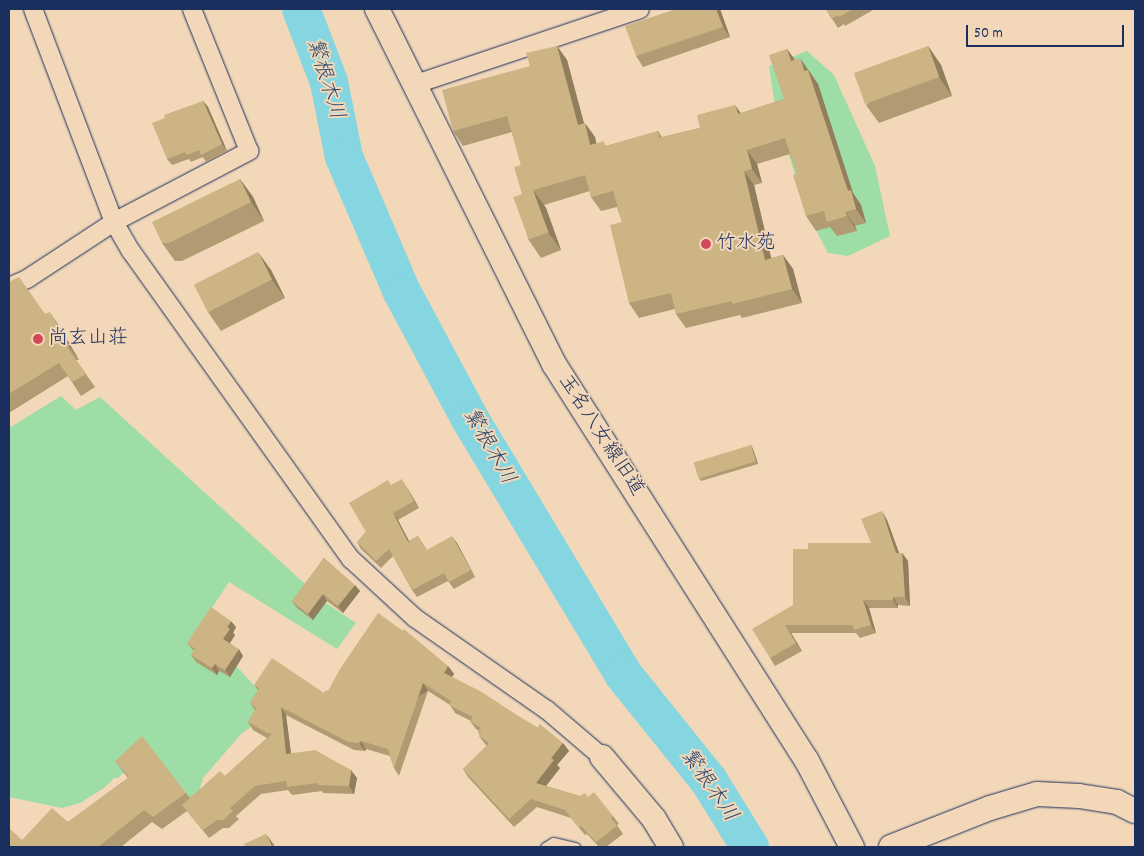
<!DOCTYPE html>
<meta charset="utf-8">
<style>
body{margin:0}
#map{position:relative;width:1144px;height:856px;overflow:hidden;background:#f2d8b9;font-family:Dekko,"Klee One",sans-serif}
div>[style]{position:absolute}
.green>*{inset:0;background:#9edda5}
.river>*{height:38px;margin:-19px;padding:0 19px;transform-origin:19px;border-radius:19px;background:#85d6e0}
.roads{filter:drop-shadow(0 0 1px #1b2f5e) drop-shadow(0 0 1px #1b2f5e)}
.lane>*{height:9px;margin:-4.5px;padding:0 4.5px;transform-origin:4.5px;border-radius:4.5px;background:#f2d8b9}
.street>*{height:18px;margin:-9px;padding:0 9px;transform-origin:9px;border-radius:9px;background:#f2d8b9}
.secondary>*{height:24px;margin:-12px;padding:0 12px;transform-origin:12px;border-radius:12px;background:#f2d8b9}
.wall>*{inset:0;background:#b09b72}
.shaded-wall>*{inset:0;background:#907e5c;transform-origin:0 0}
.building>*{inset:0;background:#cdb484;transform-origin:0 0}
.dots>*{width:14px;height:14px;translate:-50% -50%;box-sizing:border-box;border:2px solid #f2d8b9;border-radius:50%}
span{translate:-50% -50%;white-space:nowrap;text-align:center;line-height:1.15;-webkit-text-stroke:4px #f2d8b9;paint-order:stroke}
.poi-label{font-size:20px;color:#1b2f5e}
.left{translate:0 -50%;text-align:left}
.street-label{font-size:20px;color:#1b2f5e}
.water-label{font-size:21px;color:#2b4872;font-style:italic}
.frame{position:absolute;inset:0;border:10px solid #1b2f5e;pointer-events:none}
.scale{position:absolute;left:966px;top:25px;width:158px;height:22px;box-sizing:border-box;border:2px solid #1b2f5e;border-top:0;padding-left:6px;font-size:15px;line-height:18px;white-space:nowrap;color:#1b2f5e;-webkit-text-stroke:4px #f2d8b9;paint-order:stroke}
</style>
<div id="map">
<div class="green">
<div style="clip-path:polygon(807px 51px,834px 75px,875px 166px,890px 236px,848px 256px,828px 253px,808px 215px,777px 118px,769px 66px)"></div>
<div style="clip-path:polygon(61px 396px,76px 410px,100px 397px,326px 603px,356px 623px,337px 649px,229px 582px,197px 630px,239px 669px,261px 693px,252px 726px,242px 733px,203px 778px,195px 805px,150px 749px,118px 778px,114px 778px,104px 788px,80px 803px,62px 808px,9px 797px,9px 428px)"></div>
</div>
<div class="river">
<div style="left:301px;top:9px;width:78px;rotate:69deg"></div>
<div style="left:329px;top:82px;width:76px;rotate:78.7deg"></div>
<div style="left:344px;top:157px;width:147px;rotate:66.8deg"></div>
<div style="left:402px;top:292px;width:144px;rotate:61.8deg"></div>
<div style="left:470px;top:419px;width:297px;rotate:59deg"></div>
<div style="left:623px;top:674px;width:137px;rotate:51.2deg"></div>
<div style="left:709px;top:781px;width:78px;rotate:58.2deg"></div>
</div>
<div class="roads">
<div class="lane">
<div style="left:545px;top:847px;width:9px;rotate:-32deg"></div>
<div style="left:553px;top:842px;width:23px;rotate:13deg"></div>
</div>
<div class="street">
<div style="left:33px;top:9px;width:228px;rotate:69.2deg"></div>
<div style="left:114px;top:222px;width:34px;rotate:60deg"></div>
<div style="left:131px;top:251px;width:379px;rotate:54.5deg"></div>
<div style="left:351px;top:559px;width:87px;rotate:42.7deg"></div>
<div style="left:415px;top:618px;width:161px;rotate:34.9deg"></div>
<div style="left:547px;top:710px;width:72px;rotate:40.5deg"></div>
<div style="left:416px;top:84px;width:236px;rotate:-18.5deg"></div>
<div style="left:9px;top:287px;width:20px;rotate:-24deg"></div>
<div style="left:27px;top:279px;width:104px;rotate:-33.2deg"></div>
<div style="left:114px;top:222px;width:153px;rotate:-27.7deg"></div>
<div style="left:249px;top:151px;width:153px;rotate:-111.9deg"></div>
</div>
<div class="secondary">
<div style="left:377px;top:9px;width:397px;rotate:63.5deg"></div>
<div style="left:554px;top:364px;width:471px;rotate:57.5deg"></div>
<div style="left:807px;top:761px;width:97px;rotate:62.4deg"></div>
<div style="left:602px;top:757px;width:81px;rotate:50deg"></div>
<div style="left:654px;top:819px;width:33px;rotate:59deg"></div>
<div style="left:891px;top:847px;width:106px;rotate:-21.5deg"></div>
<div style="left:990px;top:808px;width:49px;rotate:-16.6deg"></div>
<div style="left:1037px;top:794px;width:42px;rotate:2.7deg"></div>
<div style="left:1079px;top:796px;width:38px;rotate:9deg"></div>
<div style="left:1117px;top:802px;width:20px;rotate:27deg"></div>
</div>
</div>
<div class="wall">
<div style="clip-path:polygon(720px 9px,730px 37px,643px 67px,636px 56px)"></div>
<div style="clip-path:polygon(826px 9px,875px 9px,845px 26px,844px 24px,838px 28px)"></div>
<div style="clip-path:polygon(557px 46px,567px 60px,584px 123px,595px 137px,596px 143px,607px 146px,658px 131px,662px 137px,700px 128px,741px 113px,784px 99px,787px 49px,795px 60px,810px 72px,818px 84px,853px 193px,861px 205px,866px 223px,855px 226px,857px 231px,837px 236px,830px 227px,816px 231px,806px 216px,797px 174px,790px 154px,757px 164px,762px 183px,754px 185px,771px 258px,783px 255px,793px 269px,802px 303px,742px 318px,740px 315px,686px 328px,676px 314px,675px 309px,639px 318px,629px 303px,622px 222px,617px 207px,601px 211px,591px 197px,590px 191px,544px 205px,546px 208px,561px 250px,541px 258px,528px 239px,522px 194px,521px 165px,512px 132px,463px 146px,453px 131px,530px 66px)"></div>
<div style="clip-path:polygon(928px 46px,941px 65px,952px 96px,879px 123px,866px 105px)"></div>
<div style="clip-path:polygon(203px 101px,208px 107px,227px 151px,206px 162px,203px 157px,191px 162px,189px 159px,172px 165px,167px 159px,165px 118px)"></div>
<div style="clip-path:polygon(240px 179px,253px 197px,264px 221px,182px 261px,175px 261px,162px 243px)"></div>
<div style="clip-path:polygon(271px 270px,285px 298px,221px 331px,208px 312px)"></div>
<div style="clip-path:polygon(9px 282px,59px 326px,79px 360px,76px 360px,95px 387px,81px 396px,68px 376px,9px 413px)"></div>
<div style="clip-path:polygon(751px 445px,753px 449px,758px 464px,701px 481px,699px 478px)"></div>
<div style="clip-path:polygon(392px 485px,406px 486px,419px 508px,398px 520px,409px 541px,418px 536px,427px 550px,457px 543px,475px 577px,454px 589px,448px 581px,417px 597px,412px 590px,393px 556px,381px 568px,361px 549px,357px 542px,366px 532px)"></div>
<div style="clip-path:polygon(887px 520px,899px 553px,902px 553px,908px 561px,910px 606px,898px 605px,898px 608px,869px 608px,876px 633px,860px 638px,856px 633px,791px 633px,802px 651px,775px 666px,770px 658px,793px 605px,808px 549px,871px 543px)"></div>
<div style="clip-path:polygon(324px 558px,360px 591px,343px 613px,327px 601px,313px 620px,297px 608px,292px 601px)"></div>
<div style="clip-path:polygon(236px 627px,233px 633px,235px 635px,230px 643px,243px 656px,230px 677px,219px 671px,217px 675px,196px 662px,191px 655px,194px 651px,187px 643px)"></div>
<div style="clip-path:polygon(448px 666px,454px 674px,452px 677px,563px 743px,569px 751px,557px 765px,560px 768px,546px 786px,580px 796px,588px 797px,613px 816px,619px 824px,617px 825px,623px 834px,606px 847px,599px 847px,587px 834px,585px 835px,571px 818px,537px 807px,514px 827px,468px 777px,463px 769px,487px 746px,485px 744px,479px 736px,480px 735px,478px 732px,479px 731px,476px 729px,470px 721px,471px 721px,455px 713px,450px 705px,428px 691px,399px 776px,394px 768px,390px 756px,366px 749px,365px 751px,354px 750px,286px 715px,291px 753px,357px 778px,354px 794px,323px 793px,322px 791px,292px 795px,288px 790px,261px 794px,236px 816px,239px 819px,229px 828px,223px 828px,209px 838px,187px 811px,162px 829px,152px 822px,121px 847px,9px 847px,22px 840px,68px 822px,128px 778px,115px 761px,186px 793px,190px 798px,225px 776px,267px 738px,253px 730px,248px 722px,255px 710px,250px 703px,258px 690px,254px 685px,324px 693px,328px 691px)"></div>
</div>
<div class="shaded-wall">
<div style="clip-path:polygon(716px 9px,720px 9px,730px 37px,723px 27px)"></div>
<div style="clip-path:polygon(557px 46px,567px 60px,588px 139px,578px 125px)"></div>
<div style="clip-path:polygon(928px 46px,941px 65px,952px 96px,939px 77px)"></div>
<div style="clip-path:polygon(787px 49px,797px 63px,791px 61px)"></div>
<div style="clip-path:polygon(800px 58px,818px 84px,853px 193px,861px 205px,866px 223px,856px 209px,848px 191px)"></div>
<div style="clip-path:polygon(203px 101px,208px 107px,227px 151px,222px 144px)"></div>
<div style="clip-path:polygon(735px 105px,745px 119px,738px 114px)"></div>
<div style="clip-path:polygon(585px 123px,595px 137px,600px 160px,590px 145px)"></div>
<div style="clip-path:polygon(747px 150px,757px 164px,762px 183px,752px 169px)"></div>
<div style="clip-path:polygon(744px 171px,754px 185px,775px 274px,765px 260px)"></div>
<div style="clip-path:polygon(240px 179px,253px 197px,264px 221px,251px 202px)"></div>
<div style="clip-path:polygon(533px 190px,546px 208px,561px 250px,548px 232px)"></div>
<div style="clip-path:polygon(845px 212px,855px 226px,857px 231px,847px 216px)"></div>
<div style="clip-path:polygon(258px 252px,271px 270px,285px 298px,272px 280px)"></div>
<div style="clip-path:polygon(783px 255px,793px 269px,802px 303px,792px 289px)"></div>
<div style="clip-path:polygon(50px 312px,59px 326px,79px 360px,69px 346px)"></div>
<div style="clip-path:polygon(751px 445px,753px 449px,758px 464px,756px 461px)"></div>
<div style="clip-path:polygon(402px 479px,406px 486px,419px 508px,414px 501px)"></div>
<div style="clip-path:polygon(882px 511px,887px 520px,902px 561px,896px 553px)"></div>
<div style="clip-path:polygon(393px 513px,398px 520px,413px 549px,408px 542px)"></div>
<div style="clip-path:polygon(452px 536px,457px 543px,475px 577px,471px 570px)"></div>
<div style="clip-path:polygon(902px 553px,908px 561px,910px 606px,905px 597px)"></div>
<div style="clip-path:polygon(355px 585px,360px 591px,343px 613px,338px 606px)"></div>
<div style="clip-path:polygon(323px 594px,327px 601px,313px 620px,308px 614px)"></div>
<div style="clip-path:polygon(893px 597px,898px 605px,898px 608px,893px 600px)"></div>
<div style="clip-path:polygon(863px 600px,869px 608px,876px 633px,871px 625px)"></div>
<div style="clip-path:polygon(231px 621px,236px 627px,233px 633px,235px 635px,228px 646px,223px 639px,227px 627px)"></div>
<div style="clip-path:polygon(785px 625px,791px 633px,802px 651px,796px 643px)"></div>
<div style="clip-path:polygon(239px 649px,243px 656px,230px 677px,225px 670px)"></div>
<div style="clip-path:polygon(215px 664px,219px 671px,217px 675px,212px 668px)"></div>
<div style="clip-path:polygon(448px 666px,454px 674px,449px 681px,444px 673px)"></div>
<div style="left:423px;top:683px;width:9px;height:90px;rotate:58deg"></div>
<div style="clip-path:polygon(281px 707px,286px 715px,292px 762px,286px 754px)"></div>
<div style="clip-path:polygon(361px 741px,366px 749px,365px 751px,359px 743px)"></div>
<div style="clip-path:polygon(563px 743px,569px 751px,557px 765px,560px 768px,542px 791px,536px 783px,551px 758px)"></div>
<div style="clip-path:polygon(351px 770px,357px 778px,354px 794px,349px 786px)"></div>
<div style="clip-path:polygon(266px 834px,274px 845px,275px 847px,272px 847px)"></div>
</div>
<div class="building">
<div style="clip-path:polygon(676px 9px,716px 9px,723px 27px,636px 56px,625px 26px)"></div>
<div style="clip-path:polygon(826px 9px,853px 9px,839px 17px,838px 15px,831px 19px)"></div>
<div style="clip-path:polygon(557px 46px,578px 125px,585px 123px,590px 145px,604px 141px,605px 146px,658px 131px,659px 138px,700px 128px,697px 115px,735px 105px,738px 114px,784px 99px,769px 55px,787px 49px,791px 61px,800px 58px,804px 71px,808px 70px,848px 191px,851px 190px,856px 209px,845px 212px,847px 216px,827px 222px,824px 211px,806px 216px,793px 175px,797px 174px,785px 138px,747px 150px,752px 169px,744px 171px,765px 260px,783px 255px,792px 289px,732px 304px,732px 301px,676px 314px,671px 293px,629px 303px,610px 225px,622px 222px,613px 191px,591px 197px,585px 175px,534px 190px,533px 190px,522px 194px,514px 167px,521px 165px,507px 116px,453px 131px,442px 90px,530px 66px,526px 53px)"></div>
<div style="left:928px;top:46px;width:33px;height:79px;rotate:70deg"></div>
<div style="clip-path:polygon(203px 101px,222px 144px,201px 155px,199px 150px,187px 155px,185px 152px,167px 159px,152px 123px,165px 118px,164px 115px)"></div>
<div style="clip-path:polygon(240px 179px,251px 202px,169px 243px,162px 243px,152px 222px)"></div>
<div style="left:533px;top:190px;width:45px;height:21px;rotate:70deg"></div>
<div style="left:258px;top:252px;width:31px;height:72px;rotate:63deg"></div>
<div style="clip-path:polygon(19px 277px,45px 314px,50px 312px,69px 346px,67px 347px,86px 374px,72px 382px,59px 363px,9px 394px,9px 282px)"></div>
<div style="left:751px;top:445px;width:17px;height:60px;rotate:73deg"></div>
<div style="clip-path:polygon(402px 479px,414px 501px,393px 513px,408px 542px,418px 536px,427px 550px,452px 536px,471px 570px,449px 582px,444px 573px,412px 590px,389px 549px,376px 561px,357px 542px,366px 532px,349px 503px,388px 480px,391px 485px)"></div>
<div style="clip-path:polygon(882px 511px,896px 553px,902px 553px,905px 597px,893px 597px,893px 600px,863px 600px,871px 625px,854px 630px,852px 625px,785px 625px,796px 643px,770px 658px,752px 629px,793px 605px,793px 549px,808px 549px,808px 543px,871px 543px,861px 519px)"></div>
<div style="clip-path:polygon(324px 558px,355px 585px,338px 606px,323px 594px,308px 614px,292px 601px)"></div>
<div style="clip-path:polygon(211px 607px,231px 621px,227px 627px,230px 629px,223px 639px,239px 649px,225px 670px,215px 664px,212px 668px,191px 655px,195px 649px,187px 643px)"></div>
<div style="clip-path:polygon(378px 613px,403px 631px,404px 629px,448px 666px,444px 673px,480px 691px,537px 728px,540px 724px,563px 743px,551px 758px,554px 760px,536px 783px,580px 796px,585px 793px,588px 797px,594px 792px,613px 816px,611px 818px,617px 826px,596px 842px,581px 826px,579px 828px,565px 810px,531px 799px,509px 819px,463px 769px,489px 743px,479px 736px,481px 734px,478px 732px,481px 728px,470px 721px,473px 717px,449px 705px,451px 701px,423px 683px,394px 768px,388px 749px,361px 741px,359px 743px,348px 742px,281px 707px,286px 754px,315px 750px,351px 770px,349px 786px,318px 785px,317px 783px,287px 787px,286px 781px,255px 786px,230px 808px,233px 811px,223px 820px,217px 820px,203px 830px,182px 805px,220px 771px,225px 776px,272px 734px,267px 733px,248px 722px,256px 708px,250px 703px,259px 688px,254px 685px,272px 658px,324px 693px,326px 690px,328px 691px,340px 669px)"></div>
<div style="clip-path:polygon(142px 736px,186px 793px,153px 817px,144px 810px,98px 847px,9px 847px,9px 828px,22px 840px,52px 808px,68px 822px,129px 777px,115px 761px)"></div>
<div style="clip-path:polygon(266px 834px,271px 846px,273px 845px,274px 847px,245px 847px,244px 844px)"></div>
</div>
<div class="dots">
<div style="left:706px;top:244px;background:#d1495b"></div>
<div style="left:38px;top:339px;background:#d1495b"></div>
</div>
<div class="poi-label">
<span class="left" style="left:716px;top:244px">竹水苑</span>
<span class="left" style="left:48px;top:339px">尚玄山荘</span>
</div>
<div class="street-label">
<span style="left:600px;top:436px;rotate:57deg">玉名八女線旧道</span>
</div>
<div class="water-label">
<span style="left:324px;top:79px;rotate:73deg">繁根木川</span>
<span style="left:488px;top:447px;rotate:60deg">繁根木川</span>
<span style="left:708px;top:786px;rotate:55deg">繁根木川</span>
</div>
<div class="frame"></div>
<div class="scale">50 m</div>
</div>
